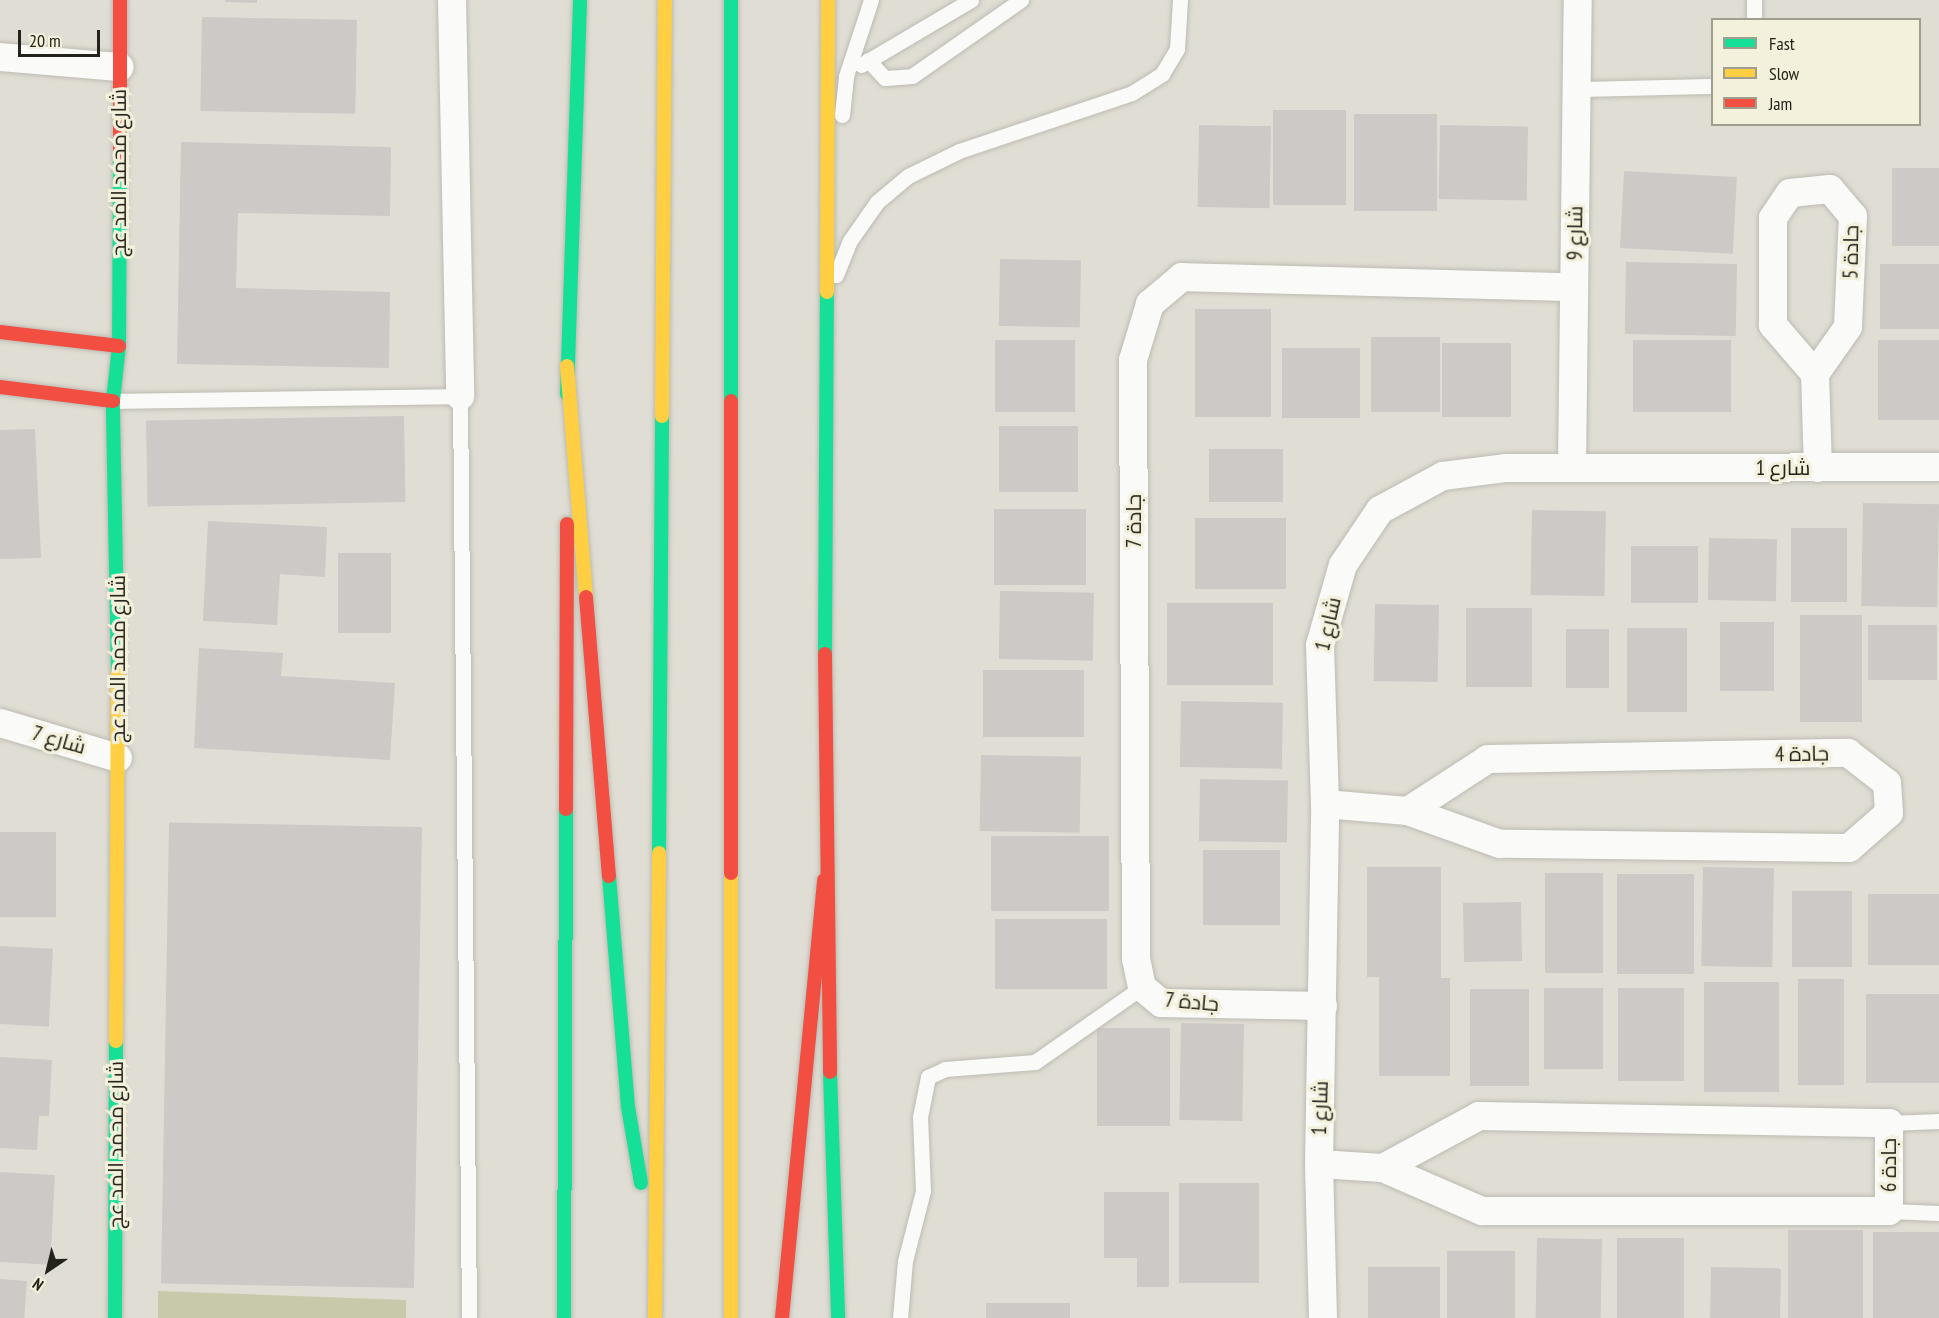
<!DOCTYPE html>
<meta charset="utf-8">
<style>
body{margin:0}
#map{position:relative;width:1939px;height:1318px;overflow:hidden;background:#e0ded4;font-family:"PT Sans Narrow",Cairo,sans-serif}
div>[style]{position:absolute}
.green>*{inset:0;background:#c8c9ab}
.building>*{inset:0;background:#ccc9c7;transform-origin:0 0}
.roads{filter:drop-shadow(0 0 2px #bcbbb2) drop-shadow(0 0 2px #bcbbb2)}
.lane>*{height:15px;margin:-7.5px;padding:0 7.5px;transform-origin:7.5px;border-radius:7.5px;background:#fafaf9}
.street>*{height:28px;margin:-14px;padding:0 14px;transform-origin:14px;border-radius:14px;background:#fafaf9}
.fast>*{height:14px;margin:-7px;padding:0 7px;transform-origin:7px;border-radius:7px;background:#16e098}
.slow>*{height:14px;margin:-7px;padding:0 7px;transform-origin:7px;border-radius:7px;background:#ffcf43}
.jam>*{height:14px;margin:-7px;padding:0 7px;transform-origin:7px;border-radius:7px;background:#f24e42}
span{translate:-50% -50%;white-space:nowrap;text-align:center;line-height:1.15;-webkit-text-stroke:6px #f3f0db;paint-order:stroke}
.street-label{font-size:21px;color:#24231b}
.legend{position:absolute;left:1711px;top:18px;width:210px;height:108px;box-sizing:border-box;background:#f3f0db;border:2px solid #a09e8e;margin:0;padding:8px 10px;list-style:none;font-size:18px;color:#24231b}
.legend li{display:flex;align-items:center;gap:12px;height:30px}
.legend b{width:30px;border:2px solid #a09e8e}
.north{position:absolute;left:18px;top:1240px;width:60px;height:60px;-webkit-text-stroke:4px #f3f0db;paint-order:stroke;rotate:215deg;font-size:16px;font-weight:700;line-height:24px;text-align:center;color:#24231b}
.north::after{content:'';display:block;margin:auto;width:21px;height:27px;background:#24231b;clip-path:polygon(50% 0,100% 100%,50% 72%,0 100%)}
.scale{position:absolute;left:18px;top:30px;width:82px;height:27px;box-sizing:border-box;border:3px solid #24231b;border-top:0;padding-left:8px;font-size:18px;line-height:21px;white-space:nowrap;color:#24231b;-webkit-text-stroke:4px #f3f0db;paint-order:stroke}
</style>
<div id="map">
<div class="green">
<div style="clip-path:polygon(158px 1291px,406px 1300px,406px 1318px,158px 1318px)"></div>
</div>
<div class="building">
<div style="clip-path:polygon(225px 0,257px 0,257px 3px,225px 2px)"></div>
<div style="left:202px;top:17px;width:155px;height:94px;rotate:1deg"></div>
<div style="left:1273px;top:110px;width:73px;height:95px"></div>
<div style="left:1354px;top:114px;width:83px;height:97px"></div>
<div style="left:1199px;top:125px;width:72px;height:82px;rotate:1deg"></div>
<div style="left:1440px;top:125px;width:88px;height:74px;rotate:1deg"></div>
<div style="clip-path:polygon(181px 142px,391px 147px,390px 216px,238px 213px,236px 288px,390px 292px,389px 368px,177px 364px)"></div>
<div style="left:1939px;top:168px;width:78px;height:47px;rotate:90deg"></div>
<div style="left:1624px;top:171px;width:113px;height:77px;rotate:3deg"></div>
<div style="left:1000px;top:259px;width:81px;height:67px;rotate:1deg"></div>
<div style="left:1626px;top:262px;width:111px;height:72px;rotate:1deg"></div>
<div style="left:1939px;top:264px;width:65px;height:59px;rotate:90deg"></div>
<div style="left:1195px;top:309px;width:76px;height:108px"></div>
<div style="left:1371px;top:337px;width:69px;height:75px"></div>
<div style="left:995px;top:340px;width:80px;height:72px"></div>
<div style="left:1633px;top:340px;width:98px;height:72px"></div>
<div style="left:1939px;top:340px;width:80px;height:61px;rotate:90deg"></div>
<div style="left:1442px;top:343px;width:69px;height:74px"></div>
<div style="left:1282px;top:348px;width:78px;height:70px"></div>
<div style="left:404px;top:416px;width:86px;height:258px;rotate:89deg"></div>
<div style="left:999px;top:426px;width:79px;height:66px"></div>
<div style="clip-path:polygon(35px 429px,41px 558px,0 559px,0 430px)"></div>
<div style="left:1209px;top:449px;width:74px;height:53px"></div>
<div style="left:1863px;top:503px;width:76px;height:103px;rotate:1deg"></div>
<div style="left:994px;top:509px;width:92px;height:76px"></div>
<div style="left:1532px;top:510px;width:74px;height:85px;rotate:1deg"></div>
<div style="left:1195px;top:518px;width:91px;height:71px"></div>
<div style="clip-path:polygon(208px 521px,327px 527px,325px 577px,280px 574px,277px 625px,203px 621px)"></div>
<div style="left:1791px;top:528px;width:56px;height:74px"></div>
<div style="left:1709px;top:538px;width:68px;height:62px;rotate:1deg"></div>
<div style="left:1631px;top:546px;width:67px;height:57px"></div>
<div style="left:338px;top:553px;width:53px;height:80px"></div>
<div style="left:1000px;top:591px;width:94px;height:68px;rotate:1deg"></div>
<div style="left:1167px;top:603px;width:106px;height:82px"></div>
<div style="left:1375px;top:604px;width:64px;height:77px;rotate:1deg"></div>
<div style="left:1466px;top:608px;width:66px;height:79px"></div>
<div style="left:1800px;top:615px;width:62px;height:107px"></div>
<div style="left:1720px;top:622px;width:54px;height:69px"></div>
<div style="left:1868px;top:625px;width:69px;height:55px"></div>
<div style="left:1627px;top:628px;width:60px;height:84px"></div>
<div style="left:1566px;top:629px;width:43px;height:59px"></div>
<div style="clip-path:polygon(199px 648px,283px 653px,281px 676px,395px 683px,390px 760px,194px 748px)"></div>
<div style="left:983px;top:670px;width:101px;height:67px"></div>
<div style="left:1181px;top:701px;width:102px;height:66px;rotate:1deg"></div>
<div style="left:981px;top:755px;width:100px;height:76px;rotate:1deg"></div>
<div style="left:1200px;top:779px;width:88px;height:62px;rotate:1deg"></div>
<div style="left:422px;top:827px;width:461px;height:253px;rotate:91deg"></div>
<div style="left:0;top:832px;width:56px;height:85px"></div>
<div style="left:991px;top:836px;width:118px;height:75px"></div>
<div style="left:1203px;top:850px;width:77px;height:75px"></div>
<div style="clip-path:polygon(1367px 867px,1441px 867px,1441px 978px,1450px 978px,1450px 1076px,1379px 1076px,1379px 977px,1367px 977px)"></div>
<div style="left:1703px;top:867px;width:71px;height:99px;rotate:1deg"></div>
<div style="left:1545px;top:873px;width:58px;height:100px"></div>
<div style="left:1617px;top:874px;width:77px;height:100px"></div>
<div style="left:1792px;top:891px;width:60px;height:76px"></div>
<div style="left:1868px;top:894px;width:71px;height:71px"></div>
<div style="left:1521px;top:902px;width:59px;height:58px;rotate:89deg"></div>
<div style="left:995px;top:919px;width:112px;height:70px"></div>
<div style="left:0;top:946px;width:53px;height:78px;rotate:3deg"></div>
<div style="left:1798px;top:979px;width:46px;height:106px"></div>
<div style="left:1704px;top:982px;width:75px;height:110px"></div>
<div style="left:1544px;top:988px;width:59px;height:81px"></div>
<div style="left:1618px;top:988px;width:66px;height:93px"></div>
<div style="left:1470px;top:989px;width:59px;height:97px"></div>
<div style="left:1866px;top:994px;width:73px;height:89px"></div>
<div style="left:1181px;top:1023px;width:63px;height:97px;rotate:1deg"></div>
<div style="left:1097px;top:1028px;width:73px;height:98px"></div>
<div style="clip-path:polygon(0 1057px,52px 1060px,49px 1116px,39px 1116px,37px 1150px,0 1148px)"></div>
<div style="left:0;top:1172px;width:55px;height:90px;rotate:3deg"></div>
<div style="left:1179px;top:1183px;width:80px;height:100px"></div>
<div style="clip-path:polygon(1104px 1192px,1169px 1192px,1169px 1287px,1137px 1287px,1137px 1258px,1104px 1258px)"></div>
<div style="left:1788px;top:1230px;width:75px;height:88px"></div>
<div style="left:1873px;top:1232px;width:66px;height:86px"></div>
<div style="left:1537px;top:1238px;width:65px;height:80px;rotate:1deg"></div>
<div style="left:1617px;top:1238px;width:67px;height:80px"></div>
<div style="left:1447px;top:1251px;width:68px;height:67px"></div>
<div style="left:1368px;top:1267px;width:72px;height:51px"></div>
<div style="left:1711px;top:1267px;width:70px;height:51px;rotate:1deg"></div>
<div style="left:0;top:1279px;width:27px;height:39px;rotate:4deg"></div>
<div style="left:986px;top:1303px;width:84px;height:15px"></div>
</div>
<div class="roads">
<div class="lane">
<div style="left:1754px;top:20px;width:20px;rotate:-90deg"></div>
<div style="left:868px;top:60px;width:25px;rotate:47deg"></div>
<div style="left:885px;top:78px;width:27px;rotate:-4deg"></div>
<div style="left:912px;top:76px;width:133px;rotate:-34.9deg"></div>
<div style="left:861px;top:65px;width:128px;rotate:-30.6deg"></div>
<div style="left:1577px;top:89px;width:135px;rotate:-1.3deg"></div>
<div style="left:842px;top:115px;width:39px;rotate:-84deg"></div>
<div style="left:846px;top:76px;width:80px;rotate:-71.8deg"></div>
<div style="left:836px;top:275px;width:35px;rotate:-68deg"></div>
<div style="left:849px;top:242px;width:49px;rotate:-55deg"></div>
<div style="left:877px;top:202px;width:40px;rotate:-40deg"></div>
<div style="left:908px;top:176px;width:57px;rotate:-26.1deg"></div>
<div style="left:959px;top:151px;width:182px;rotate:-18.5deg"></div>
<div style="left:1132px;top:93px;width:36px;rotate:-32deg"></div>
<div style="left:1162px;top:74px;width:29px;rotate:-59deg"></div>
<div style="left:1177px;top:49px;width:49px;rotate:-86.5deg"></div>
<div style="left:113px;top:401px;width:347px;rotate:-0.8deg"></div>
<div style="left:460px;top:396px;width:922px;rotate:89.44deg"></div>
<div style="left:1889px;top:1123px;width:50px;rotate:-2.3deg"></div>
<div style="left:1889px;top:1211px;width:50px;rotate:2.3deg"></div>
<div style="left:900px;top:1318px;width:57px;rotate:-85deg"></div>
<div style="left:905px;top:1261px;width:72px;rotate:-75.6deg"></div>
<div style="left:923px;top:1191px;width:74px;rotate:-92.3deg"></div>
<div style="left:920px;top:1117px;width:41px;rotate:-78.7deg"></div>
<div style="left:928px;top:1077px;width:19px;rotate:-25deg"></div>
<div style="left:945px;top:1069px;width:90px;rotate:-4.4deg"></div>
<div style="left:1035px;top:1062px;width:131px;rotate:-35deg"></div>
</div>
<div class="street">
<div style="left:452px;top:0;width:396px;rotate:88.8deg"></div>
<div style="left:0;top:57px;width:120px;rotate:4.8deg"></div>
<div style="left:1815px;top:374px;width:65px;rotate:-130.6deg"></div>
<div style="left:1773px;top:325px;width:107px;rotate:-90deg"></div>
<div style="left:1773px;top:218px;width:30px;rotate:-56deg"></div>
<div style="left:1790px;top:193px;width:40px;rotate:-5.7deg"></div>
<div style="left:1830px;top:189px;width:35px;rotate:50deg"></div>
<div style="left:1853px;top:216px;width:111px;rotate:92.6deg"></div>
<div style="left:1848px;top:327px;width:57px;rotate:125.1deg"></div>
<div style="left:1815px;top:374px;width:94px;rotate:88.2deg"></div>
<div style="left:1572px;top:467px;width:467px;rotate:-89.3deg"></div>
<div style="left:0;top:723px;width:123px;rotate:16.5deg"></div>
<div style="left:1325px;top:804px;width:83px;rotate:4.8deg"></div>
<div style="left:1408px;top:811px;width:95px;rotate:-33deg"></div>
<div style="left:1488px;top:759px;width:360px;rotate:-1deg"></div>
<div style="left:1848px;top:753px;width:49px;rotate:37.6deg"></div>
<div style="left:1887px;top:783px;width:30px;rotate:86deg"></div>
<div style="left:1889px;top:813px;width:53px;rotate:138.8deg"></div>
<div style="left:1849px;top:848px;width:349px;rotate:-179.3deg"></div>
<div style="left:1500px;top:844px;width:98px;rotate:-160.3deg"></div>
<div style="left:1323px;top:1006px;width:162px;rotate:-178.9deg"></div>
<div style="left:1161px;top:1003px;width:25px;rotate:-140deg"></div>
<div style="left:1142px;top:987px;width:29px;rotate:-102deg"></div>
<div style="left:1136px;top:959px;width:599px;rotate:-90.29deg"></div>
<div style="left:1133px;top:360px;width:59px;rotate:-73.1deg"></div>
<div style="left:1150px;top:304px;width:42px;rotate:-40.2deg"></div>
<div style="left:1182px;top:277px;width:392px;rotate:1.5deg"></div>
<div style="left:1319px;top:1164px;width:64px;rotate:3.6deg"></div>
<div style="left:1383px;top:1168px;width:109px;rotate:-28.4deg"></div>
<div style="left:1479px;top:1116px;width:410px;rotate:1deg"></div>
<div style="left:1889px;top:1123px;width:88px;rotate:90deg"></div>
<div style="left:1889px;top:1211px;width:407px;rotate:180deg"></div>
<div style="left:1482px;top:1211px;width:108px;rotate:-156.5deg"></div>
<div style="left:1323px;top:1318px;width:154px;rotate:-91.5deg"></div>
<div style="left:1319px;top:1164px;width:360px;rotate:-89deg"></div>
<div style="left:1325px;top:804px;width:159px;rotate:-91.8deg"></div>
<div style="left:1320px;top:645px;width:83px;rotate:-74deg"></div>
<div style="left:1343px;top:565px;width:66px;rotate:-56.1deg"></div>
<div style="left:1380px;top:510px;width:72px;rotate:-28.4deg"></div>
<div style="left:1443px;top:476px;width:64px;rotate:-7.2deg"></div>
<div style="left:1506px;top:468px;width:433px;rotate:-0.1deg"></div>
</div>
<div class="fast">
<div style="left:731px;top:0;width:401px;rotate:90deg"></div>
<div style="left:567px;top:394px;width:394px;rotate:-88.1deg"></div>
<div style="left:825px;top:654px;width:362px;rotate:-89.7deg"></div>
<div style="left:118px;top:673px;width:272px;rotate:-91.1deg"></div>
<div style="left:113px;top:401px;width:55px;rotate:-83.8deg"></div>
<div style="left:119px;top:346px;width:191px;rotate:-89.7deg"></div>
<div style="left:659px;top:853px;width:437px;rotate:-89.6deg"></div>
<div style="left:609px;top:876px;width:232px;rotate:85.3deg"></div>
<div style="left:628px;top:1107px;width:77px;rotate:80.3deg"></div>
<div style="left:830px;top:1072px;width:246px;rotate:88.1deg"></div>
<div style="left:115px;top:1318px;width:277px;rotate:-89.8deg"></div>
<div style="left:564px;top:1318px;width:509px;rotate:-89.77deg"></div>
</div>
<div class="slow">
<div style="left:827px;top:292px;width:292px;rotate:-89.8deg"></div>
<div style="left:567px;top:366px;width:232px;rotate:85.3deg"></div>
<div style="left:662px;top:416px;width:416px;rotate:-89.6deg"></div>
<div style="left:731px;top:873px;width:445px;rotate:90deg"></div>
<div style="left:116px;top:1041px;width:368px;rotate:-89.7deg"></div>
<div style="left:655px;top:1318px;width:465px;rotate:-89.5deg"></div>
</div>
<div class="jam">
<div style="left:120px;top:155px;width:155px;rotate:-90deg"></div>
<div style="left:0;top:332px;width:120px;rotate:6.7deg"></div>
<div style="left:0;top:387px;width:114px;rotate:7.1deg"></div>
<div style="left:731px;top:401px;width:472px;rotate:90deg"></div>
<div style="left:586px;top:597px;width:280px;rotate:85.3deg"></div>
<div style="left:825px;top:654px;width:418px;rotate:89.3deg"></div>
<div style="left:566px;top:809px;width:285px;rotate:-89.8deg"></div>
<div style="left:782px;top:1318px;width:440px;rotate:-84.5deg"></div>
</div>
</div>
<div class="street-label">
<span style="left:119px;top:173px;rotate:-90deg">شارع محمد المد عج</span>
<span style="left:1575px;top:233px;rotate:-89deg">شارع 9</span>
<span style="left:1851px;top:252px;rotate:-89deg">جادة 5</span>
<span style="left:1783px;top:468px">شارع 1</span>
<span style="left:1134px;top:521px;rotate:-90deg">جادة 7</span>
<span style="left:1328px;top:624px;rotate:-77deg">شارع 1</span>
<span style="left:118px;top:659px;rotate:-90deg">شارع محمد المد عج</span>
<span style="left:59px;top:740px;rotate:16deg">شارع 7</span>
<span style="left:1802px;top:754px;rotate:-1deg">جادة 4</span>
<span style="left:1192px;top:1002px;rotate:5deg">جادة 7</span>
<span style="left:1320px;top:1108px;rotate:-88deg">شارع 1</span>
<span style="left:116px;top:1145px;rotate:-90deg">شارع محمد المد عج</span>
<span style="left:1889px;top:1165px;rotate:-90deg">جادة 6</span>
</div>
<ul class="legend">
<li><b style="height:8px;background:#16e098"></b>Fast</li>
<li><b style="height:8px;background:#ffcf43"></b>Slow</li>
<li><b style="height:8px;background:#f24e42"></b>Jam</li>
</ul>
<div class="north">N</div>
<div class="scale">20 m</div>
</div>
